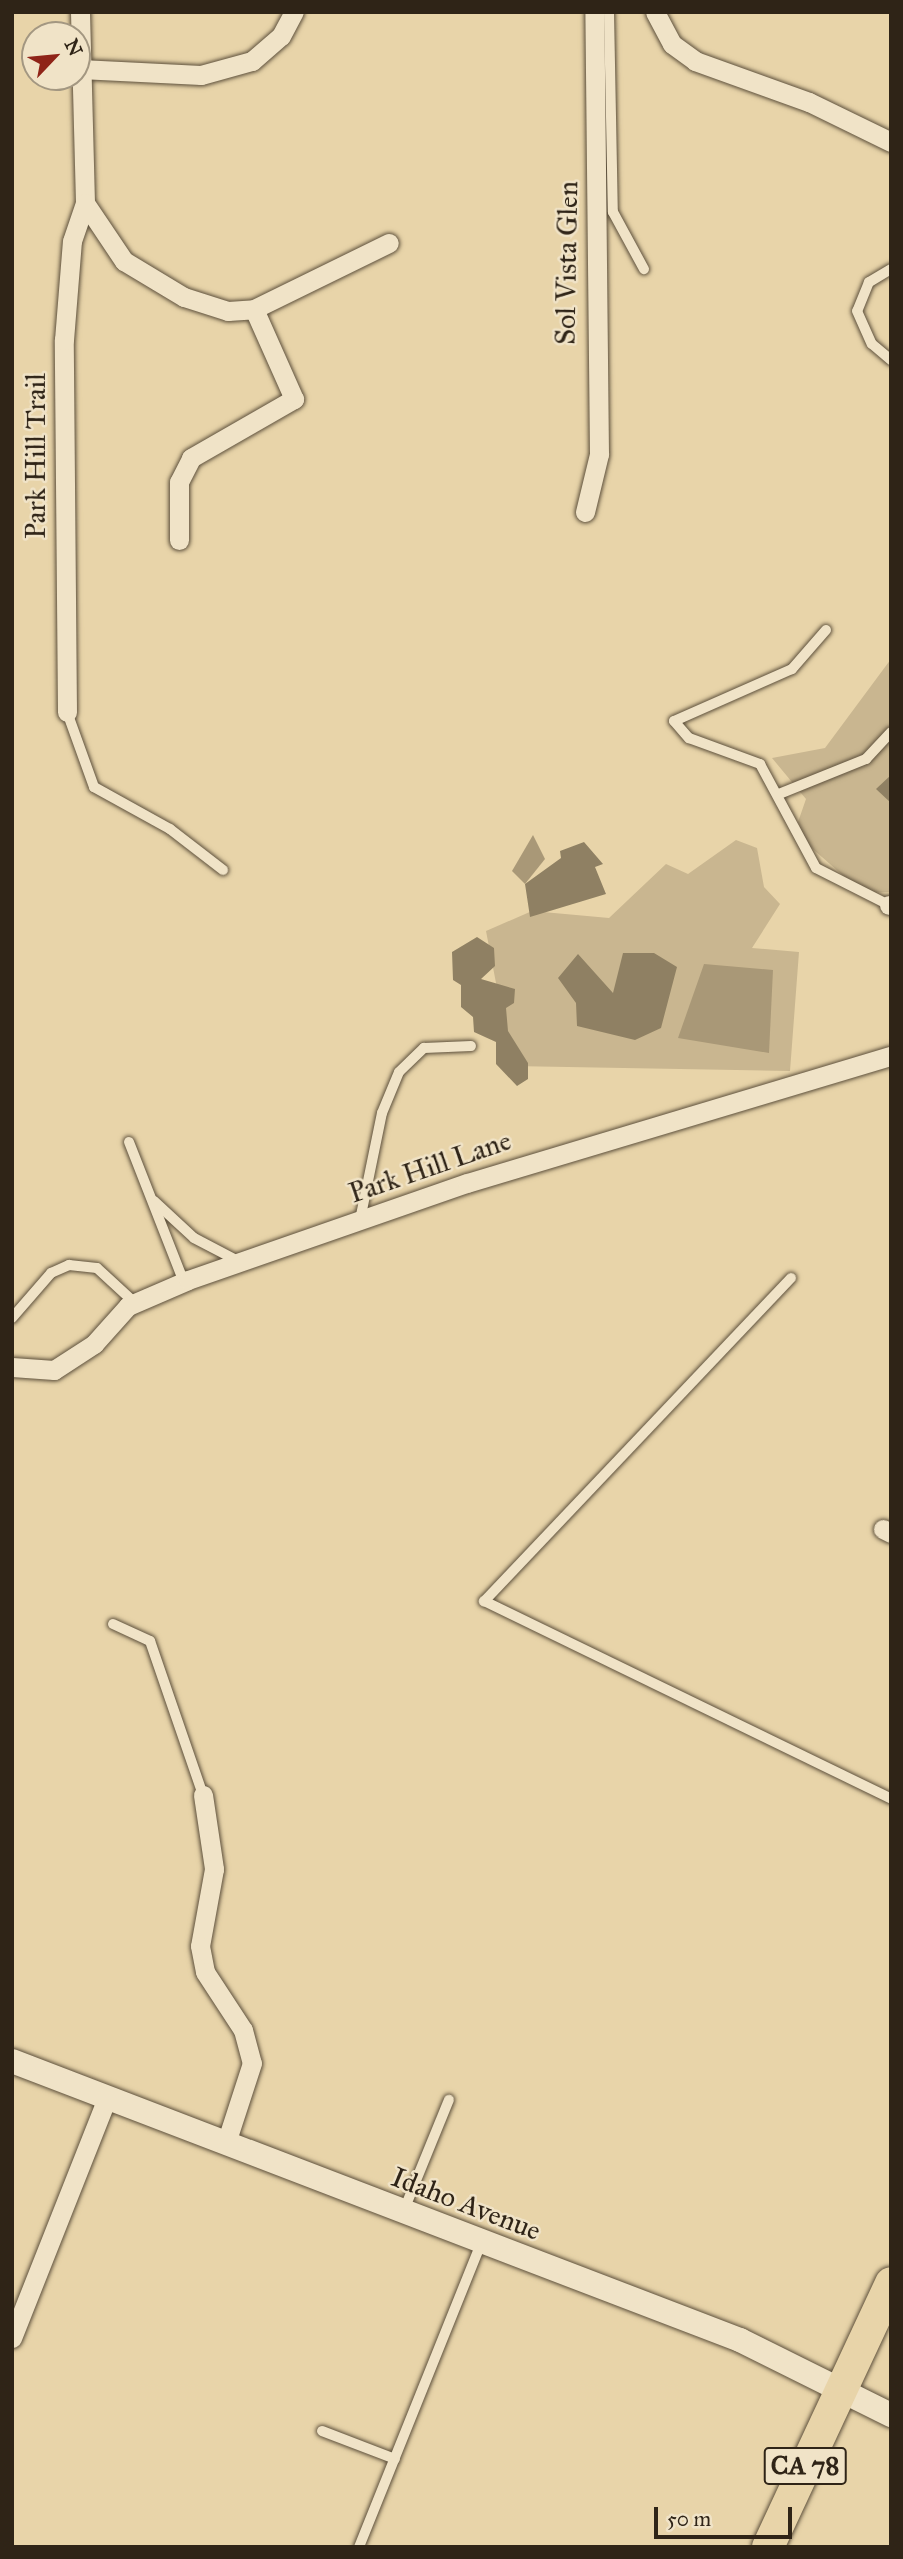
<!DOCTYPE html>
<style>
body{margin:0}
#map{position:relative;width:903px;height:2559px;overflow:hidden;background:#e8d4a9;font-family:"IM FELL Great Primer",serif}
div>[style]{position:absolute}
.green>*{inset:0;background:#c9b690}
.water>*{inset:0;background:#a99877}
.building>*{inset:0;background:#8f8063}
.roads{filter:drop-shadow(0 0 2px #5d503c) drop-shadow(0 0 2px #5d503c)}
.service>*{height:10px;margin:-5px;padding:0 5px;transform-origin:5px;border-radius:5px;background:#f0e3c7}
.minor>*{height:19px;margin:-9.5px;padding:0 9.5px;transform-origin:9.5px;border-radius:9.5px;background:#f0e3c7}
.tertiary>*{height:24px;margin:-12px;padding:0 12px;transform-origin:12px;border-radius:12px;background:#f0e3c7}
.primary>*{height:32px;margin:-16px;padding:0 16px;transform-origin:16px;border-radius:16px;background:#e8d4a9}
span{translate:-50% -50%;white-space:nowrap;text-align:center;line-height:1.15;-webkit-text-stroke:5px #f0e3c7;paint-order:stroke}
.shield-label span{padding:2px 5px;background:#f0e3c7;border:2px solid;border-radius:5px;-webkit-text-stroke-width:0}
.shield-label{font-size:26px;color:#2f2417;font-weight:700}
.street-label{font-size:28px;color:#2f2417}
.frame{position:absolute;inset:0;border:14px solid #2f2417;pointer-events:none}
.north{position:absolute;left:21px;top:21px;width:70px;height:70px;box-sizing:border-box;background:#f0e3c7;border:2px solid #a39781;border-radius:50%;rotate:64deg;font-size:19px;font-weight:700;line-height:28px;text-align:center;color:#2f2417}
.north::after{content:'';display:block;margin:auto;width:24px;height:32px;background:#8f2418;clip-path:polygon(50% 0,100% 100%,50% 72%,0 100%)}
.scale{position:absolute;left:654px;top:2507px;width:138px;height:32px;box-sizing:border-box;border:4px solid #2f2417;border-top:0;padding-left:9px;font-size:21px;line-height:24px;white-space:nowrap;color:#2f2417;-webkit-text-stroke:5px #f0e3c7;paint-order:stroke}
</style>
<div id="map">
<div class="green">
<div style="clip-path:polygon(891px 659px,891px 892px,863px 893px,806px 843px,798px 822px,806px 799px,772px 758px,825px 748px)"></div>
<div style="clip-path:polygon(736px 840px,757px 848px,764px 887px,780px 904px,752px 948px,799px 952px,790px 1071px,512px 1066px,486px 931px,532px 911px,609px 918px,666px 864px,688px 874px)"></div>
</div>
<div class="water">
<div style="clip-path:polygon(533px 835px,545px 859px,525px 884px,512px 871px)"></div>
<div style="clip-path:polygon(704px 964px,773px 970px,769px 1053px,678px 1038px)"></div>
</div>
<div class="building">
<div style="clip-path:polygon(891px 775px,891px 803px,876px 789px)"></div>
<div style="clip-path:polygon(584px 842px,603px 864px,595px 867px,606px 894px,530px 917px,525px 884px,561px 858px,560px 851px)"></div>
<div style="clip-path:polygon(477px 937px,494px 948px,495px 966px,481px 979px,515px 989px,514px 1003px,506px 1008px,508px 1031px,528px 1063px,528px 1079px,517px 1086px,496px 1064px,496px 1042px,474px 1032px,473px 1017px,461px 1007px,461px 985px,453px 980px,452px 952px)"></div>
<div style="clip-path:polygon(623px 953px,654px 953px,677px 967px,661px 1028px,635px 1040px,577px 1026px,576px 1003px,558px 978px,578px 954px,613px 993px)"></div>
</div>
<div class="roads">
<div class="service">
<div style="left:609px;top:12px;width:200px;rotate:88.9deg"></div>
<div style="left:613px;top:212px;width:65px;rotate:61.5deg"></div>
<div style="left:891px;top:269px;width:26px;rotate:149deg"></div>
<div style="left:869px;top:282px;width:31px;rotate:112deg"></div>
<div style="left:857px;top:311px;width:36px;rotate:66deg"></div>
<div style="left:872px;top:344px;width:25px;rotate:40deg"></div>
<div style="left:826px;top:630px;width:52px;rotate:131.1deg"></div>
<div style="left:792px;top:669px;width:129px;rotate:156.2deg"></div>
<div style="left:674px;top:721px;width:23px;rotate:49deg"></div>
<div style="left:689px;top:738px;width:76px;rotate:20.1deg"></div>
<div style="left:760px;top:764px;width:118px;rotate:61.7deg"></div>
<div style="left:816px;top:868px;width:82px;rotate:26.9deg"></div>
<div style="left:67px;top:712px;width:80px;rotate:70.2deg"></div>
<div style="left:94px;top:787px;width:87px;rotate:28.9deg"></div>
<div style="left:170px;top:829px;width:67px;rotate:37.7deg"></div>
<div style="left:779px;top:794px;width:94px;rotate:-21.9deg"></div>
<div style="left:866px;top:759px;width:37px;rotate:-47deg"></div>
<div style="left:129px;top:1142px;width:150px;rotate:68.6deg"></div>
<div style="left:154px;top:1201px;width:54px;rotate:42.8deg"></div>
<div style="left:194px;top:1238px;width:50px;rotate:27.6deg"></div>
<div style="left:360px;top:1220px;width:109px;rotate:-78.4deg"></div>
<div style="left:382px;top:1113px;width:44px;rotate:-67.5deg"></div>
<div style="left:399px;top:1072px;width:35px;rotate:-44deg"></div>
<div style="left:424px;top:1048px;width:47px;rotate:-2.4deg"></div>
<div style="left:791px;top:1278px;width:446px;rotate:133.5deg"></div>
<div style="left:484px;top:1601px;width:453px;rotate:25.9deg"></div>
<div style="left:12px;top:1318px;width:60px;rotate:-49.1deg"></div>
<div style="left:51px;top:1273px;width:20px;rotate:-24deg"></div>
<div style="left:69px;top:1265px;width:28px;rotate:6deg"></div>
<div style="left:97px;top:1268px;width:52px;rotate:42.6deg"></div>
<div style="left:113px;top:1624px;width:41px;rotate:24.7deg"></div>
<div style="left:150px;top:1641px;width:163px;rotate:71deg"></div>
<div style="left:404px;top:2210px;width:119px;rotate:-67.8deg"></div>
<div style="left:322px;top:2431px;width:78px;rotate:21deg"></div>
<div style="left:359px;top:2547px;width:328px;rotate:-68.1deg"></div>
</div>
<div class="minor">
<div style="left:80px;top:12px;width:191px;rotate:88.5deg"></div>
<div style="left:85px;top:203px;width:70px;rotate:56.1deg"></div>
<div style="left:124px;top:261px;width:70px;rotate:31deg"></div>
<div style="left:184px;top:297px;width:46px;rotate:17.7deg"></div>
<div style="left:228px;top:311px;width:26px;rotate:-4deg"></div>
<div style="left:254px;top:309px;width:150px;rotate:-26.1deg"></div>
<div style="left:655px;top:12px;width:36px;rotate:62deg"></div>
<div style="left:672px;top:44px;width:29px;rotate:36deg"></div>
<div style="left:695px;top:61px;width:121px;rotate:19.8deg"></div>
<div style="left:809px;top:102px;width:91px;rotate:26deg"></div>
<div style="left:80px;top:69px;width:121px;rotate:2.8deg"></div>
<div style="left:201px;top:75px;width:53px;rotate:-15.4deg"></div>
<div style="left:252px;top:61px;width:38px;rotate:-41deg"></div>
<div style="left:281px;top:36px;width:27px;rotate:-62deg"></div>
<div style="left:585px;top:512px;width:60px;rotate:-76.4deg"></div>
<div style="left:599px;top:454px;width:442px;rotate:-90.6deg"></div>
<div style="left:179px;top:540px;width:58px;rotate:-90deg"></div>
<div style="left:179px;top:482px;width:27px;rotate:-63deg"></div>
<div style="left:191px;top:458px;width:119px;rotate:-29.8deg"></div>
<div style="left:294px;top:399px;width:98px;rotate:-114deg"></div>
<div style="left:67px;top:712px;width:372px;rotate:-90.5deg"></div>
<div style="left:64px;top:340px;width:99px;rotate:-85.4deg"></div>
<div style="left:72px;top:241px;width:40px;rotate:-71.1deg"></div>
<div style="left:889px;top:905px;width:2px"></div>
<div style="left:12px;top:1367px;width:42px;rotate:4.1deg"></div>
<div style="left:54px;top:1370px;width:48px;rotate:-33deg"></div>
<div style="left:94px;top:1344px;width:51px;rotate:-48.2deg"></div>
<div style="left:128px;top:1306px;width:65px;rotate:-23.4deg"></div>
<div style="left:188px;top:1280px;width:295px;rotate:-19.2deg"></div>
<div style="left:467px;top:1183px;width:443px;rotate:-16.7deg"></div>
<div style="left:883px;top:1529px;width:9px;rotate:27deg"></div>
<div style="left:203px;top:1795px;width:75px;rotate:81.5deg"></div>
<div style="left:214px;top:1869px;width:78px;rotate:100.3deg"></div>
<div style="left:200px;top:1946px;width:26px;rotate:79deg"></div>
<div style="left:205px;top:1972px;width:69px;rotate:56.8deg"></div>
<div style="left:243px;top:2030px;width:34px;rotate:75deg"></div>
<div style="left:252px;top:2063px;width:84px;rotate:108deg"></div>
<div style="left:12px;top:2338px;width:258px;rotate:-68.4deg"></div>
</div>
<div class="tertiary">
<div style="left:12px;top:2061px;width:780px;rotate:20.97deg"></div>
<div style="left:740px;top:2340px;width:169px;rotate:26.4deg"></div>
</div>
<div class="primary">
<div style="left:768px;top:2547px;width:291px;rotate:-65deg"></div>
</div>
</div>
<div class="shield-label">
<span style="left:805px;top:2466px">CA 78</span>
</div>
<div class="street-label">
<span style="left:567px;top:263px;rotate:-89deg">Sol Vista Glen</span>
<span style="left:36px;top:456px;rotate:-90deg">Park Hill Trail</span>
<span style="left:430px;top:1167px;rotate:-19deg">Park Hill Lane</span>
<span style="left:466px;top:2204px;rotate:21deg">Idaho Avenue</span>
</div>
<div class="frame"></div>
<div class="north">N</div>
<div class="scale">50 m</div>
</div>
